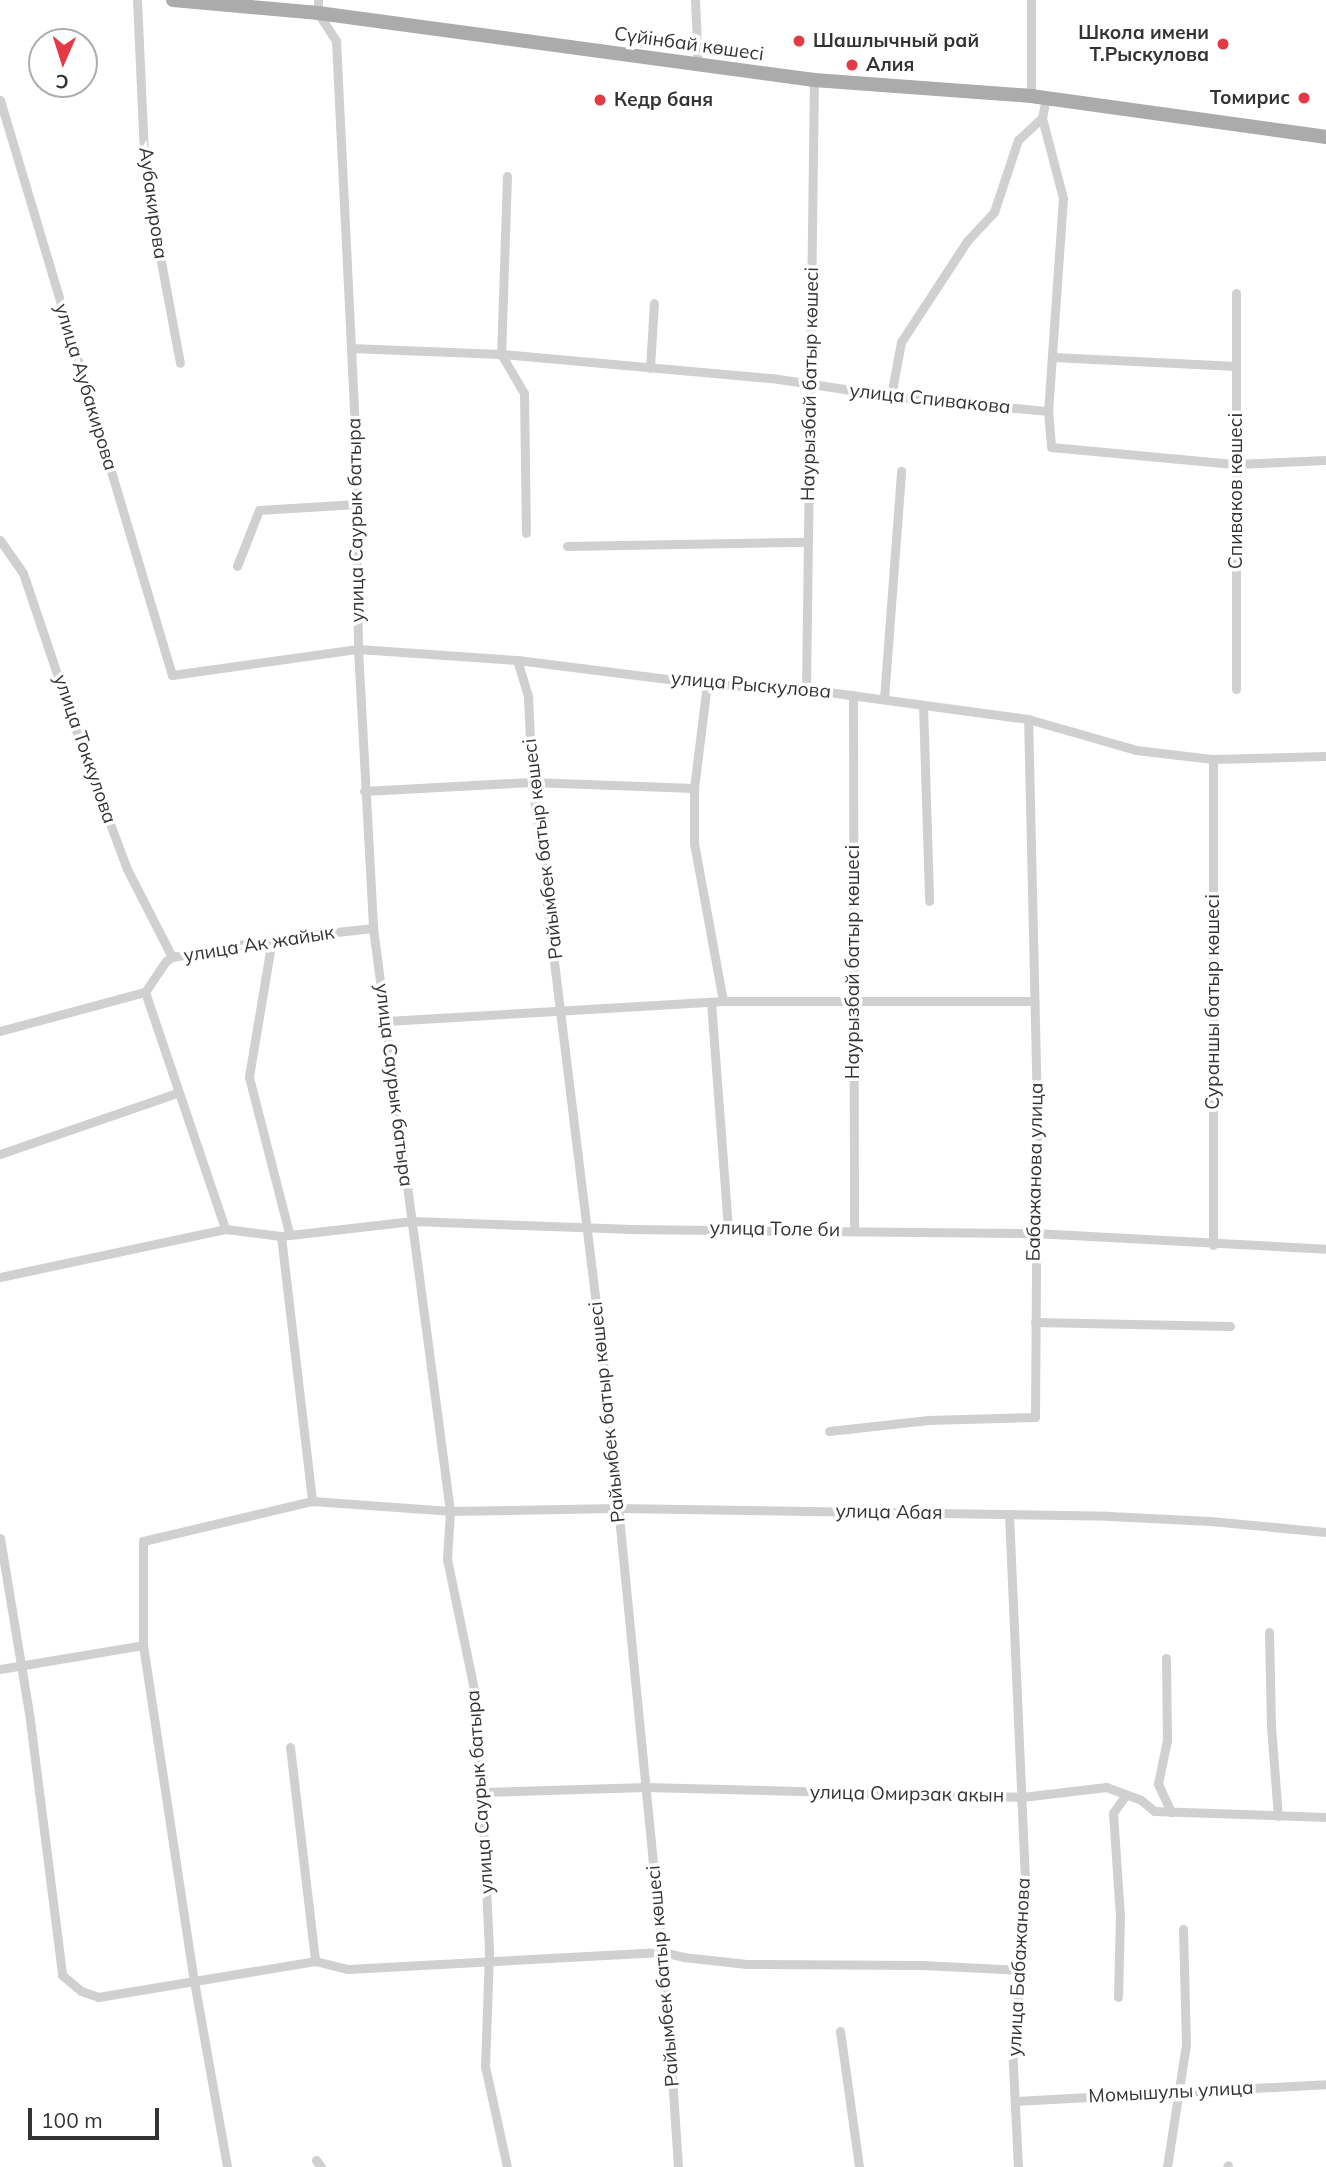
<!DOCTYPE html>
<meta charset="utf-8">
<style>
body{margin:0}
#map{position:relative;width:1326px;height:2167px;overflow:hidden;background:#fff;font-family:Mulish,sans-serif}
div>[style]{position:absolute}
.minor>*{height:9px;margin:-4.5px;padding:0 4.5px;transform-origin:4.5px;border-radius:4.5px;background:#d0d0d0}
.primary>*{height:14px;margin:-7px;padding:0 7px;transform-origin:7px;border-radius:7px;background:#ababab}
.dots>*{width:19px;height:19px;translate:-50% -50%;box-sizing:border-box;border:4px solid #fff;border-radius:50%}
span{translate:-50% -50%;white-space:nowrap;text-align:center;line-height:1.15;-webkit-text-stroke:7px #fff;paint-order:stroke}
.poi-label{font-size:19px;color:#333;font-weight:700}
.right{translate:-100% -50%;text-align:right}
.left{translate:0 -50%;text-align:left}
.street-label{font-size:19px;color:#333}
.north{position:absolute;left:28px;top:28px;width:70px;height:70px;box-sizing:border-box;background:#fff;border:2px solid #adadad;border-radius:50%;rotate:183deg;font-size:19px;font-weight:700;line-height:28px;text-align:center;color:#333}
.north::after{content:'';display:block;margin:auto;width:24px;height:32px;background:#e63946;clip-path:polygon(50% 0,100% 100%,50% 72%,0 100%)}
.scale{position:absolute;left:28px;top:2108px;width:131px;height:32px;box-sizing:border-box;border:4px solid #333;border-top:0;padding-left:9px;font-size:21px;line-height:24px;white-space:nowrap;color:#333;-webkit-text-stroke:5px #fff;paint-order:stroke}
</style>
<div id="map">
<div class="minor">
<div style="left:137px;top:0;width:176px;rotate:87.4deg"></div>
<div style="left:145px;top:176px;width:190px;rotate:79.4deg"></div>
<div style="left:318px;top:0;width:13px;rotate:90deg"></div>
<div style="left:318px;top:13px;width:33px;rotate:57deg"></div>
<div style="left:336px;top:41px;width:390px;rotate:87.2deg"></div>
<div style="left:355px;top:431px;width:218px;rotate:89.2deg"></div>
<div style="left:358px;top:649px;width:279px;rotate:86.9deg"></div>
<div style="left:373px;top:928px;width:588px;rotate:82.48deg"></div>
<div style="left:450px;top:1511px;width:48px;rotate:93.6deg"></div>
<div style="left:447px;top:1559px;width:148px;rotate:78.3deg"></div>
<div style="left:477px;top:1704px;width:249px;rotate:87.2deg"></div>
<div style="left:489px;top:1953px;width:113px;rotate:92deg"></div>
<div style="left:485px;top:2066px;width:103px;rotate:77.7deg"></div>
<div style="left:695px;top:0;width:65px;rotate:87.4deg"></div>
<div style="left:1031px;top:0;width:96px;rotate:90deg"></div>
<div style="left:0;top:100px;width:600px;rotate:73.35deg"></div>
<div style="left:172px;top:675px;width:188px;rotate:-8deg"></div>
<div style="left:358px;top:649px;width:159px;rotate:4deg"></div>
<div style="left:517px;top:660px;width:192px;rotate:7.2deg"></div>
<div style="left:707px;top:684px;width:99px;rotate:2.9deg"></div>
<div style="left:806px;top:689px;width:224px;rotate:7.7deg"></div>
<div style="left:1028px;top:719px;width:112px;rotate:16deg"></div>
<div style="left:1136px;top:750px;width:78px;rotate:6.7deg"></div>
<div style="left:1213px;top:759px;width:113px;rotate:-1.5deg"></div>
<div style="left:1042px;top:118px;width:83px;rotate:75.3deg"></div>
<div style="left:1063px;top:198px;width:214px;rotate:94deg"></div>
<div style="left:507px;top:176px;width:178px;rotate:91.9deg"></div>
<div style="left:501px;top:354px;width:272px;rotate:5.1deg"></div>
<div style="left:772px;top:378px;width:120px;rotate:8.6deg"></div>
<div style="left:891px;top:396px;width:158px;rotate:5.5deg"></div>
<div style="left:1048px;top:411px;width:36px;rotate:85deg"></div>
<div style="left:1051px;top:447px;width:186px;rotate:5.3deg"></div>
<div style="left:1236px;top:464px;width:90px;rotate:-2.5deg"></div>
<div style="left:351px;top:348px;width:150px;rotate:2.3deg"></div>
<div style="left:501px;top:354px;width:45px;rotate:59.5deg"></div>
<div style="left:524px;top:393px;width:140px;rotate:89.2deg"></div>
<div style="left:1053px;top:357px;width:183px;rotate:2.8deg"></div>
<div style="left:650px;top:368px;width:65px;rotate:-86.5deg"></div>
<div style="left:891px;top:396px;width:55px;rotate:-79.5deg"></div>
<div style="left:901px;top:342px;width:121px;rotate:-56.8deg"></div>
<div style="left:967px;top:241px;width:40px;rotate:-47deg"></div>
<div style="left:994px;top:212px;width:76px;rotate:-71.6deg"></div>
<div style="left:1018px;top:140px;width:33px;rotate:-43deg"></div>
<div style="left:1042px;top:118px;width:20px;rotate:-79deg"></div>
<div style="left:0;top:540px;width:40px;rotate:55.1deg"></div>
<div style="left:23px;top:573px;width:191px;rotate:71.4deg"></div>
<div style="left:84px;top:754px;width:123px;rotate:69.5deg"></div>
<div style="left:127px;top:869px;width:99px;rotate:62.9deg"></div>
<div style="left:567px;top:546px;width:241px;rotate:-1deg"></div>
<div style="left:237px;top:566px;width:60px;rotate:-68.6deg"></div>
<div style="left:259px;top:510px;width:98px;rotate:-3.5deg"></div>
<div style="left:517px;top:660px;width:39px;rotate:73deg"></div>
<div style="left:528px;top:697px;width:85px;rotate:87.3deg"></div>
<div style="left:532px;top:782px;width:617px;rotate:83.01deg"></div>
<div style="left:607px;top:1394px;width:625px;rotate:84.4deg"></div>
<div style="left:668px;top:2016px;width:151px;rotate:86.2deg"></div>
<div style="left:707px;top:684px;width:105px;rotate:97.1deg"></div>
<div style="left:694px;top:788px;width:55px;rotate:90deg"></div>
<div style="left:694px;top:843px;width:161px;rotate:79.6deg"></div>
<div style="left:806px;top:689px;width:609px;rotate:-89.25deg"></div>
<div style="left:1236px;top:689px;width:396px;rotate:-90deg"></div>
<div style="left:853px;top:695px;width:535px;rotate:89.89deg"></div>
<div style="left:884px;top:699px;width:229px;rotate:-85.7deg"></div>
<div style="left:923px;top:705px;width:196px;rotate:88.2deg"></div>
<div style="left:364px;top:791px;width:168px;rotate:-3.1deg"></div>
<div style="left:532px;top:782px;width:162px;rotate:2.1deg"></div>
<div style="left:272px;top:939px;width:140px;rotate:99.5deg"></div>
<div style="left:249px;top:1077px;width:161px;rotate:75.6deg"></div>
<div style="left:145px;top:992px;width:250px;rotate:71.3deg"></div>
<div style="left:711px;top:1002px;width:227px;rotate:85.7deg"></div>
<div style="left:387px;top:1021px;width:337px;rotate:-3.4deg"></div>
<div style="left:723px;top:1001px;width:311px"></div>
<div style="left:0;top:1031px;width:150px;rotate:-15.1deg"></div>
<div style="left:145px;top:992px;width:37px;rotate:-56deg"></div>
<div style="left:166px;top:961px;width:7px;rotate:-34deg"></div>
<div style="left:172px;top:957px;width:102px;rotate:-10.2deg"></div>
<div style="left:272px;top:939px;width:102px;rotate:-6.2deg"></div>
<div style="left:0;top:1154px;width:187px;rotate:-19deg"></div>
<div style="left:281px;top:1236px;width:267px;rotate:83.3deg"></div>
<div style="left:1213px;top:1245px;width:486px;rotate:-90deg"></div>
<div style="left:0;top:1277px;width:230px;rotate:-12deg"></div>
<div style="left:225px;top:1229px;width:56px;rotate:7.1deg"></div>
<div style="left:281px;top:1236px;width:132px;rotate:-6.5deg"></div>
<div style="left:412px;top:1221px;width:214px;rotate:2.1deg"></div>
<div style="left:626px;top:1229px;width:408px;rotate:0.6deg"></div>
<div style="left:1034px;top:1233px;width:292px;rotate:3.1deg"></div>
<div style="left:1035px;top:1322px;width:195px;rotate:1.2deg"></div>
<div style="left:829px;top:1431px;width:100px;rotate:-6.3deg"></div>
<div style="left:928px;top:1420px;width:107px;rotate:-1.6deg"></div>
<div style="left:1035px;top:1417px;width:306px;rotate:-89.6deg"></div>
<div style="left:1037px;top:1111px;width:392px;rotate:-91.3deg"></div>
<div style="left:1009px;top:1514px;width:390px;rotate:87.5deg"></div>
<div style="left:1026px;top:1904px;width:66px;rotate:93.5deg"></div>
<div style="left:1022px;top:1970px;width:76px;rotate:97.6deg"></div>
<div style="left:1012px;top:2045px;width:122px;rotate:87.2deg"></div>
<div style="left:0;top:1538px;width:184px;rotate:80.6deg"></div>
<div style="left:30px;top:1720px;width:257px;rotate:82.8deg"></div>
<div style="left:62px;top:1975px;width:25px;rotate:40deg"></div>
<div style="left:81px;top:1991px;width:18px;rotate:19deg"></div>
<div style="left:98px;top:1997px;width:220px;rotate:-9.4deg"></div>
<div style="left:315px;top:1961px;width:34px;rotate:14deg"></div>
<div style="left:348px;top:1969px;width:314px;rotate:-3.1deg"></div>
<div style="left:662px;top:1952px;width:22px;rotate:13deg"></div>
<div style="left:683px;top:1957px;width:64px;rotate:6.2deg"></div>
<div style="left:747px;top:1964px;width:175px;rotate:0.3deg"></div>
<div style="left:922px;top:1965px;width:100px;rotate:2.9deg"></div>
<div style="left:1269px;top:1632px;width:94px;rotate:88.8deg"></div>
<div style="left:1271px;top:1726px;width:90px;rotate:85.6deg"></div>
<div style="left:143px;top:1645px;width:340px;rotate:81.4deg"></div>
<div style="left:194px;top:1981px;width:189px;rotate:79.9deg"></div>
<div style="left:1166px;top:1658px;width:82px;rotate:89.3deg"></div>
<div style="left:1167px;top:1740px;width:45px;rotate:101.6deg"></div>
<div style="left:1158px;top:1784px;width:31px;rotate:65deg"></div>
<div style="left:0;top:1669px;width:145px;rotate:-9.5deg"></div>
<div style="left:143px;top:1645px;width:104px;rotate:-90deg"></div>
<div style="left:143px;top:1541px;width:174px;rotate:-13.3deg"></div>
<div style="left:312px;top:1501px;width:138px;rotate:4.1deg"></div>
<div style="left:450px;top:1511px;width:167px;rotate:-1deg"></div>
<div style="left:617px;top:1508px;width:492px;rotate:0.9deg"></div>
<div style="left:1109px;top:1516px;width:101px;rotate:2.8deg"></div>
<div style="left:1210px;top:1521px;width:117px;rotate:5.4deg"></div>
<div style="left:290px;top:1747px;width:215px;rotate:83.3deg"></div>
<div style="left:481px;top:1792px;width:165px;rotate:-1.7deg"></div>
<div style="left:646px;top:1787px;width:376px;rotate:1.5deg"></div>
<div style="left:1022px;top:1797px;width:85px;rotate:-6.8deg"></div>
<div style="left:1106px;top:1787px;width:37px;rotate:20deg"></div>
<div style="left:1141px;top:1800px;width:17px;rotate:40deg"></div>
<div style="left:1154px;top:1811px;width:172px;rotate:2deg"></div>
<div style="left:1118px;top:1997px;width:81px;rotate:-88.6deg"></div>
<div style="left:1120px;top:1916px;width:103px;rotate:-93.9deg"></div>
<div style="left:1113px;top:1813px;width:21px;rotate:-55deg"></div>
<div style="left:840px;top:2031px;width:137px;rotate:82deg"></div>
<div style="left:1015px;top:2101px;width:311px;rotate:-3.1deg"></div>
<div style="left:316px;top:2160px;width:9px;rotate:54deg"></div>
<div style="left:1167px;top:2167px;width:124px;rotate:-81.2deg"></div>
<div style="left:1186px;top:2044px;width:115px;rotate:-91.5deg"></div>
<div style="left:1227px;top:2167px;width:2px;rotate:-63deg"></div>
</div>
<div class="primary">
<div style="left:173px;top:0;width:146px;rotate:5.1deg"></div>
<div style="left:318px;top:13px;width:501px;rotate:7.69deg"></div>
<div style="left:814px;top:80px;width:218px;rotate:4.2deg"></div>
<div style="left:1031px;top:96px;width:298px;rotate:7.9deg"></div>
</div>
<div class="dots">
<div style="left:799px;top:41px;background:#e63946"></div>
<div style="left:1223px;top:44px;background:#e63946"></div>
<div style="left:852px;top:65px;background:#e63946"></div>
<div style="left:1304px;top:98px;background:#e63946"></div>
<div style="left:600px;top:100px;background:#e63946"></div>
</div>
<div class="poi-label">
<span class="right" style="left:1209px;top:44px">Школа имени<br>Т.Рыскулова</span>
<span class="left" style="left:813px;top:41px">Шашлычный рай</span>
<span class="left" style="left:866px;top:65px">Алия</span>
<span class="right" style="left:1290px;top:98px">Томирис</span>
<span class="left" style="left:614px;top:100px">Кедр баня</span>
</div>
<div class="street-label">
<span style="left:689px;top:44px;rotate:8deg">Сүйінбай көшесі</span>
<span style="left:153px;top:203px;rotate:82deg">Аубакирова</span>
<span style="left:810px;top:384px;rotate:-89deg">Наурызбай батыр көшесі</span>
<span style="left:86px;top:387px;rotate:73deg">улица Аубакирова</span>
<span style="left:930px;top:399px;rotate:6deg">улица Спивакова</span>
<span style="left:1236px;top:491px;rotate:-90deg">Спиваков көшесі</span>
<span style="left:356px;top:520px;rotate:-91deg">улица Саурык батыра</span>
<span style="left:751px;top:685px;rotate:5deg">улица Рыскулова</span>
<span style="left:85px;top:749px;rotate:71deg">улица Токкулова</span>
<span style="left:543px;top:849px;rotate:-97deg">Райымбек батыр көшесі</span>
<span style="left:259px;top:944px;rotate:-9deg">улица Ак жайык</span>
<span style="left:853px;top:962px;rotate:-90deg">Наурызбай батыр көшесі</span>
<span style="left:1213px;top:1002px;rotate:-90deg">Сураншы батыр көшесі</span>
<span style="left:394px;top:1085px;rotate:83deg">улица Саурык батыра</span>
<span style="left:1035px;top:1172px;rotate:-89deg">Бабажанова улица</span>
<span style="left:775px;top:1229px;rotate:1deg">улица Толе би</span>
<span style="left:607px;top:1412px;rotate:-96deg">Райымбек батыр көшесі</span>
<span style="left:889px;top:1512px;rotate:1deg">улица Абая</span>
<span style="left:480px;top:1792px;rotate:-94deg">улица Саурык батыра</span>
<span style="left:907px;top:1794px;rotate:1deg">улица Омирзак акын</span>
<span style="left:1019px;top:1967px;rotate:-87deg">улица Бабажанова</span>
<span style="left:663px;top:1976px;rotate:-95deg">Райымбек батыр көшесі</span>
<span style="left:1171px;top:2092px;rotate:-3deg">Момышулы улица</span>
</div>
<div class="north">С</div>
<div class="scale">100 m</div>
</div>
